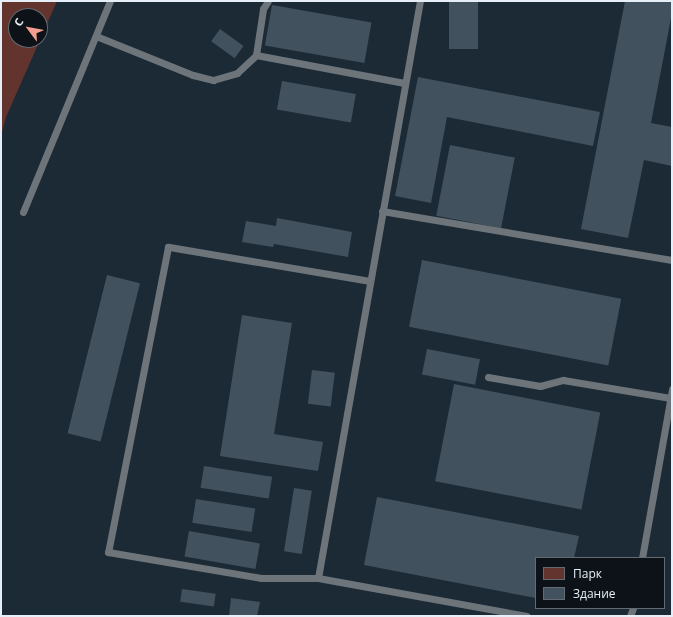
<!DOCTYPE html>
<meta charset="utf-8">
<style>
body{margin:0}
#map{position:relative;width:673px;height:617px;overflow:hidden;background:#1c2a36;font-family:"Open Sans",sans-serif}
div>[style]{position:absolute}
.green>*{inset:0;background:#63342e}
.building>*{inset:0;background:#42515e;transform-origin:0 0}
.service>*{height:7px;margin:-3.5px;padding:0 3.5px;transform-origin:3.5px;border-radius:3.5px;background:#6d757b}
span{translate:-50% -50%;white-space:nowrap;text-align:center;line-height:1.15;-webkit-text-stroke:3px #0c1217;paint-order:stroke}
.frame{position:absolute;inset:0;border:2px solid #e6eff7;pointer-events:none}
.legend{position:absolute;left:535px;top:557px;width:130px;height:52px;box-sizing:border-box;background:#0c1217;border:1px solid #636a71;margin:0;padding:5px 7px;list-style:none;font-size:12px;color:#e6eff7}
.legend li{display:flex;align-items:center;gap:8px;height:20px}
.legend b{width:20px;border:1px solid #636a71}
.north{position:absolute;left:8px;top:8px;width:40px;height:40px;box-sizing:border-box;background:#0c1217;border:1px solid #636a71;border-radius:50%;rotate:302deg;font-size:11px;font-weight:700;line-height:16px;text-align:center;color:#e6eff7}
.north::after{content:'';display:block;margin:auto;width:14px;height:18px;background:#f59d90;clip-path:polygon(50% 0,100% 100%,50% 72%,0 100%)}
</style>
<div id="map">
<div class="green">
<div style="clip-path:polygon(1px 1px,57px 1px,40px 40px,40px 16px,16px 16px,16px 40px,40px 40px,6px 117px,1px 136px)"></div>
</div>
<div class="building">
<div style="left:449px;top:1px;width:29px;height:48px"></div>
<div style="clip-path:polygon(625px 1px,672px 1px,672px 13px,651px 123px,672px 127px,672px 166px,644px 160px,628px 238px,581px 229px)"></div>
<div style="left:272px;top:5px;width:101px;height:41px;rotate:10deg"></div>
<div style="left:220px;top:29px;width:29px;height:15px;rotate:36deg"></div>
<div style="clip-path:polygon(418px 77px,600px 112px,593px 146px,447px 117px,431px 203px,395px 196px)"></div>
<div style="left:282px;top:81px;width:75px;height:29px;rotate:10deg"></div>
<div style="left:450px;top:145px;width:66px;height:72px;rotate:11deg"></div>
<div style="clip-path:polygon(277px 218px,352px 232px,348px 257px,274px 244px,273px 247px,242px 242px,246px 221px,276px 226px)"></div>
<div style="left:422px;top:260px;width:203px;height:68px;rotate:11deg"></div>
<div style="left:107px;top:275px;width:34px;height:163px;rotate:14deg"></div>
<div style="clip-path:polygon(242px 315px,292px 323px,274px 434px,323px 442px,318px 471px,220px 456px)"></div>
<div style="left:427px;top:349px;width:54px;height:26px;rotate:11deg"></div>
<div style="left:312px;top:370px;width:23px;height:34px;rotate:7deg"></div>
<div style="left:454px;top:384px;width:149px;height:99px;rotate:11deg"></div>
<div style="left:204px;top:466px;width:69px;height:22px;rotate:9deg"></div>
<div style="left:294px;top:488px;width:18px;height:64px;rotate:9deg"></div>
<div style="clip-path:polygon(377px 497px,579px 536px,574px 558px,536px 558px,536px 598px,364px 565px)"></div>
<div style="left:196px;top:499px;width:60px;height:24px;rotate:9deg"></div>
<div style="left:189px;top:531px;width:72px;height:26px;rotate:10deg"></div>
<div style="left:182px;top:589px;width:34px;height:13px;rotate:8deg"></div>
<div style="clip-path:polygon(231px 598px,260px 602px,257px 616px,229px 616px)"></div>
</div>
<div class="service">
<div style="left:96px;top:36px;width:105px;rotate:21.9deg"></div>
<div style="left:193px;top:75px;width:21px;rotate:14deg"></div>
<div style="left:213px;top:80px;width:25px;rotate:-16deg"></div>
<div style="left:237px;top:73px;width:26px;rotate:-43deg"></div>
<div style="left:256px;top:55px;width:151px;rotate:10.7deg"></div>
<div style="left:256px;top:55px;width:47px;rotate:-81.3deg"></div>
<div style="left:263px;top:9px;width:9px;rotate:-58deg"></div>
<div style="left:382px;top:211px;width:294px;rotate:9.6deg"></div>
<div style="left:23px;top:212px;width:228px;rotate:-67.6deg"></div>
<div style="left:370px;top:281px;width:205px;rotate:-170.4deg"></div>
<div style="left:168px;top:247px;width:311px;rotate:101.1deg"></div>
<div style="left:108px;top:552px;width:155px;rotate:9.6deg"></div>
<div style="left:261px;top:578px;width:57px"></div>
<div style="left:318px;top:578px;width:212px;rotate:10.3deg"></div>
<div style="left:488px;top:377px;width:53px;rotate:9.8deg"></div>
<div style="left:540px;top:386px;width:24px;rotate:-15deg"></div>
<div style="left:563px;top:380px;width:109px;rotate:9.5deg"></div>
<div style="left:642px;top:558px;width:172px;rotate:-79.9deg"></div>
<div style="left:318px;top:578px;width:586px;rotate:-79.98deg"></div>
<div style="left:630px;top:616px;width:9px;rotate:-69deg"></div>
</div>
<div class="frame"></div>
<ul class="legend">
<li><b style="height:11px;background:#63342e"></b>Парк</li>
<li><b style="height:11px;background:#42515e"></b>Здание</li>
</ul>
<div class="north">С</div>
</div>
